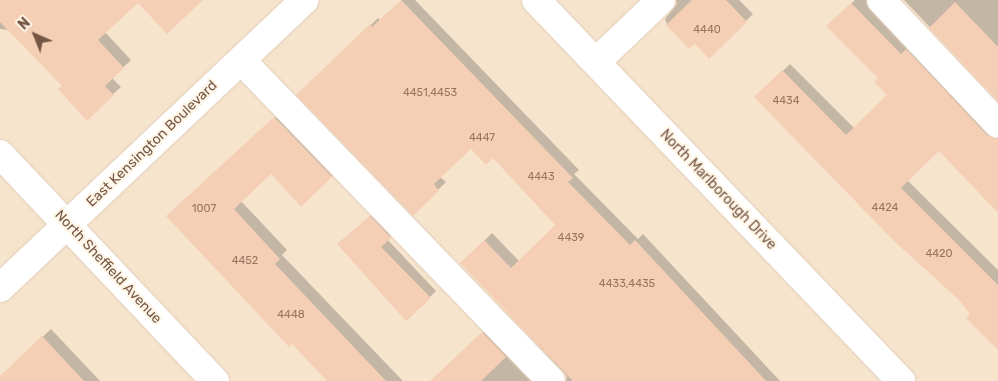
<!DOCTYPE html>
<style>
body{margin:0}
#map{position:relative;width:998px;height:381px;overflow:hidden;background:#fef2e0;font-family:Rubik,sans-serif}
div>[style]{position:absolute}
.residential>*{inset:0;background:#f6e4cd;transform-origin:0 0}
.shadow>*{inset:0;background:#0003}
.building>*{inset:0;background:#f5cfb5}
.roads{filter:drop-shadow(0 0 1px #e2cebb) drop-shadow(0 0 1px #e2cebb)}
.minor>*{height:28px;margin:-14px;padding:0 14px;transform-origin:14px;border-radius:14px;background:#fff}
span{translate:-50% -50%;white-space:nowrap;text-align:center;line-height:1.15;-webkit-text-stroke:4.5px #fff6e7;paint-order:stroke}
.number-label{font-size:11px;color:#967561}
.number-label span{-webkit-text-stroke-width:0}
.street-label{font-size:14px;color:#765745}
.north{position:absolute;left:10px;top:10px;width:50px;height:50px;-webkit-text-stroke:4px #fff6e7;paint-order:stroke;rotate:316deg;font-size:14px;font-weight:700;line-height:20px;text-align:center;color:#765745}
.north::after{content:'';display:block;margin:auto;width:18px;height:22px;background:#765745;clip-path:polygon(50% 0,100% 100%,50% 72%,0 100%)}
</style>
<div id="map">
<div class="residential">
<div style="left:0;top:0;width:998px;height:381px"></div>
</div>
<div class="shadow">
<div style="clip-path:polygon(0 0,194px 0,138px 2px,105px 32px,131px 60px,112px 78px,121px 87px,113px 94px,63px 86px,10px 30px,0 29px)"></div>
<div style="clip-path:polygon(402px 0,415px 0,579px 170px,574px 174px,638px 239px,643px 234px,780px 381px,566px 381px,567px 376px,462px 263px,492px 233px,519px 261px,557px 224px,493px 156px,471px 147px,440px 177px,446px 182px,413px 214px,298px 95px,378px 18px,380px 20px)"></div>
<div style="clip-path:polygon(676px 0,739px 0,753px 14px,709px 57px,695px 42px,667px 24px,665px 19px,677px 4px)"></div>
<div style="clip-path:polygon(855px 0,875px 0,998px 130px,998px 207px,939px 149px,907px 180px,998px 270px,998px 348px,960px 300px,756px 97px,790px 64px,854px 128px,889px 95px,879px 78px,828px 26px)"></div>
<div style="clip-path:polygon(904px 0,998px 0,998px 99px)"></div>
<div style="clip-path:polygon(283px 110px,339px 169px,301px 205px,271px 172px,241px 201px,287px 250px,282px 255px,403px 381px,329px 381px,176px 208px)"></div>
<div style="clip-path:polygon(377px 210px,396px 230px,387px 239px,436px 291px,407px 320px,345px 238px)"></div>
<div style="clip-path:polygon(490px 326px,546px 381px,472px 381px,460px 354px)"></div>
<div style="clip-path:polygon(51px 329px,100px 381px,0 381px,0 377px)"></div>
</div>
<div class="building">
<div style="clip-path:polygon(0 0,203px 0,167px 34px,138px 3px,98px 40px,124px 68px,105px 86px,114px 95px,87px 121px,58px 89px,62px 86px,0 22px)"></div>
<div style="clip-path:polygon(401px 0,573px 178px,568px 182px,630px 245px,635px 240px,766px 381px,573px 381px,460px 263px,484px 240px,511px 268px,555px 225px,493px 158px,486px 165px,471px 149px,434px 184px,439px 191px,413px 216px,296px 95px,370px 24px,372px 27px)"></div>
<div style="clip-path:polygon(692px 0,726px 0,747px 22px,709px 59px,695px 44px,689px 49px,666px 25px)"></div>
<div style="clip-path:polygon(955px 2px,998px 47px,998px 101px,929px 28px)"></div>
<div style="clip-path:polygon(851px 3px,901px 54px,906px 49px,987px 135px,998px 139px,998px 213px,939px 151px,901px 188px,998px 285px,998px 350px,966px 318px,970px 314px,959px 300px,894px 241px,754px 97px,782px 70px,846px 135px,887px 95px,874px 82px,878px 78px,826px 26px)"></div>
<div style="clip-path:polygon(274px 117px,332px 177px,301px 207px,271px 174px,234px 209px,280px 259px,275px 264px,386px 381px,327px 381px,292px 344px,289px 347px,166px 216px)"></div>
<div style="clip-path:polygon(370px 216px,391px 238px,381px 247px,431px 298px,406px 321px,337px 244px)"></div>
<div style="clip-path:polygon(482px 332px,506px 357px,481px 381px,430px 381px)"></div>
<div style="clip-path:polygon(42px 336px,84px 381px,0 381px,0 376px)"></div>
</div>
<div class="roads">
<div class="minor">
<div style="left:536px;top:0;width:528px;rotate:46.23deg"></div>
<div style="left:881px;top:0;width:170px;rotate:46.7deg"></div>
<div style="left:241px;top:60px;width:446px;rotate:46deg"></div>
<div style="left:596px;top:62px;width:90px;rotate:-43.6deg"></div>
<div style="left:0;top:154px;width:313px;rotate:46.6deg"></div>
<div style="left:0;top:288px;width:419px;rotate:-43.4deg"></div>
</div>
</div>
<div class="number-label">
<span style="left:707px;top:30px">4440</span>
<span style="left:430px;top:93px">4451,4453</span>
<span style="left:786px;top:101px">4434</span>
<span style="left:482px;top:138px">4447</span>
<span style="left:541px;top:177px">4443</span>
<span style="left:885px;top:208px">4424</span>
<span style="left:204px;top:209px">1007</span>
<span style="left:571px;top:238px">4439</span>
<span style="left:939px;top:254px">4420</span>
<span style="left:245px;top:261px">4452</span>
<span style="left:627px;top:284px">4433,4435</span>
<span style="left:291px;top:315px">4448</span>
</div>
<div class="street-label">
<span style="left:152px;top:144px;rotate:-44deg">East Kensington Boulevard</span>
<span style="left:718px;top:190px;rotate:46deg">North Marlborough Drive</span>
<span style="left:108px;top:267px;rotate:47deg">North Sheffield Avenue</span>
</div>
<div class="north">N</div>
</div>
